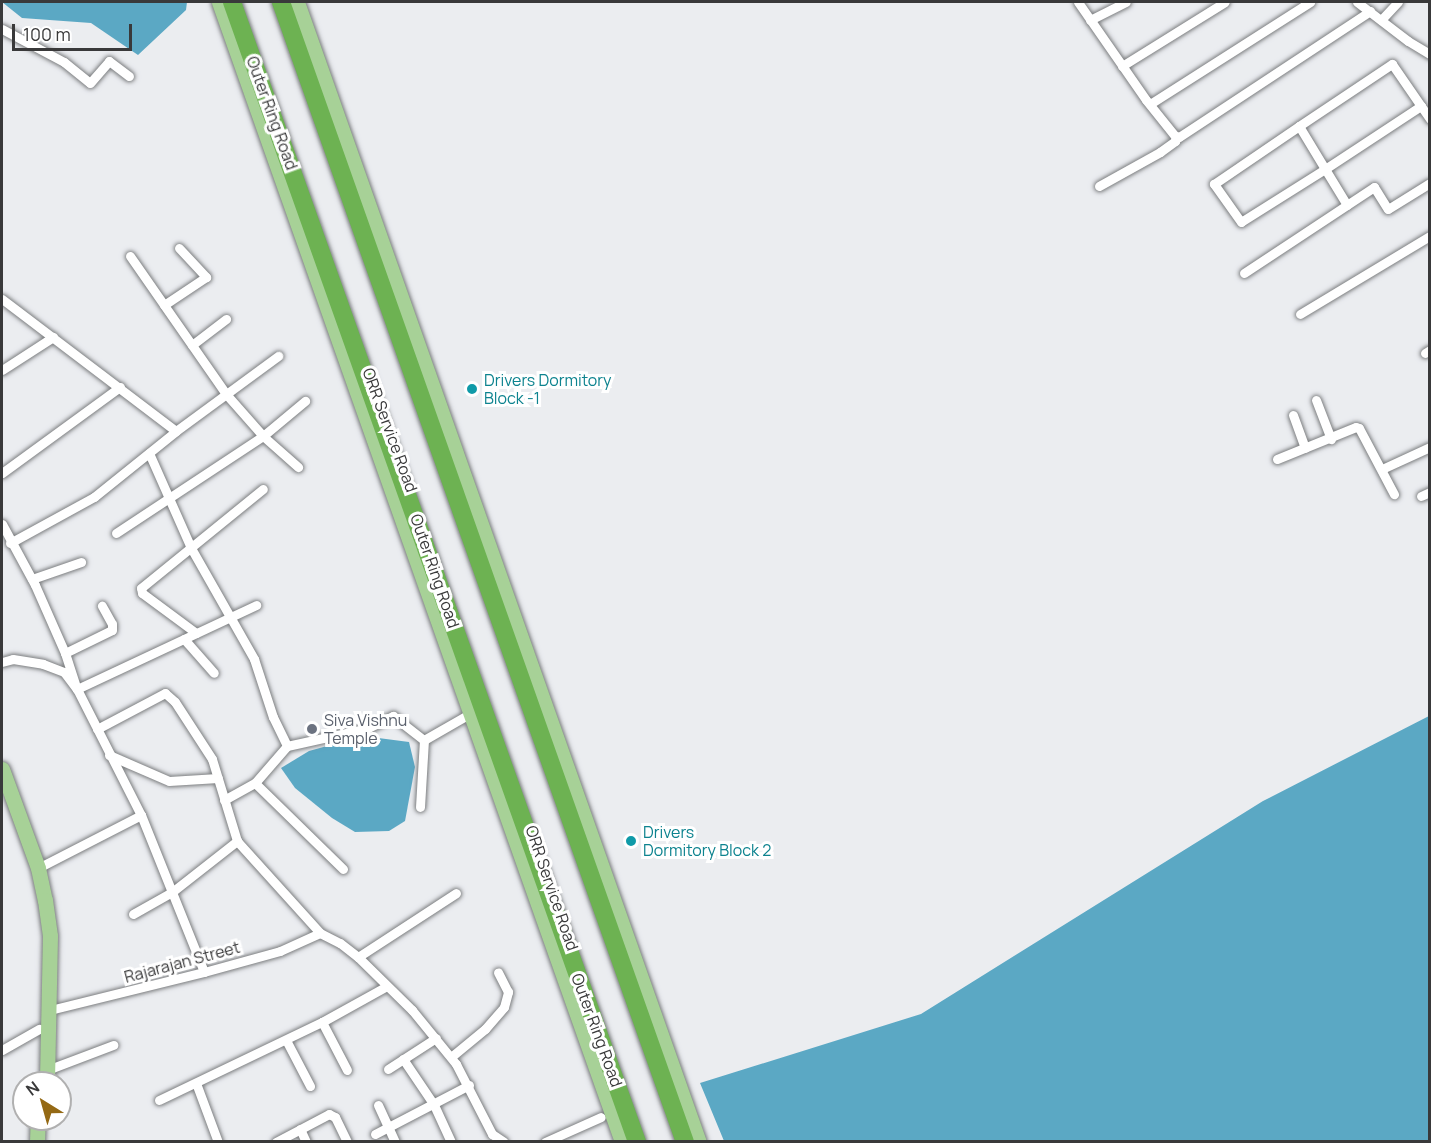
<!DOCTYPE html>
<style>
body{margin:0}
#map{position:relative;width:1431px;height:1143px;overflow:hidden;background:#ebedf0;font-family:Manrope,sans-serif}
div>[style]{position:absolute}
.water>*{inset:0;background:#5ba8c4}
.roads{filter:drop-shadow(0 0 2px #7c7e80) drop-shadow(0 0 2px #7c7e80)}
.minor>*{height:9px;margin:-4.5px;padding:0 4.5px;transform-origin:4.5px;border-radius:4.5px;background:#fff}
.primary>*{height:15px;margin:-7.5px;padding:0 7.5px;transform-origin:7.5px;border-radius:7.5px;background:#a7d197}
.motorway>*{height:18px;margin:-9px;padding:0 9px;transform-origin:9px;border-radius:9px;background:#6db252}
.dots>*{width:16px;height:16px;translate:-50% -50%;box-sizing:border-box;border:3px solid #fff;border-radius:50%}
span{translate:-50% -50%;white-space:nowrap;text-align:center;line-height:1.15;-webkit-text-stroke:6px #fff;paint-order:stroke}
.street-label{font-size:16px;color:#39393a}
.culture-label{font-size:16px;color:#0d838f}
.left{translate:0 -50%;text-align:left}
.worship-label{font-size:16px;color:#5b616d}
.frame{position:absolute;inset:0;border:3px solid #39393a;pointer-events:none}
.north{position:absolute;left:12px;top:1071px;width:60px;height:60px;box-sizing:border-box;background:#fff;border:2px solid #b0b0b0;border-radius:50%;rotate:323deg;font-size:16px;font-weight:700;line-height:24px;text-align:center;color:#39393a}
.north::after{content:'';display:block;margin:auto;width:21px;height:27px;background:#946914;clip-path:polygon(50% 0,100% 100%,50% 72%,0 100%)}
.scale{position:absolute;left:12px;top:24px;width:120px;height:27px;box-sizing:border-box;border:3px solid #39393a;border-top:0;padding-left:8px;font-size:18px;line-height:21px;white-space:nowrap;color:#39393a;-webkit-text-stroke:4px #fff;paint-order:stroke}
</style>
<div id="map">
<div class="water">
<div style="clip-path:polygon(2px 2px,187px 2px,186px 10px,138px 55px,91px 23px,22px 18px)"></div>
<div style="clip-path:polygon(1429px 716px,1429px 1141px,724px 1141px,700px 1083px,921px 1014px,1263px 801px)"></div>
<div style="clip-path:polygon(363px 736px,409px 742px,415px 767px,405px 821px,389px 831px,355px 832px,332px 818px,295px 788px,281px 768px,309px 751px)"></div>
</div>
<div class="roads">
<div class="minor">
<div style="left:1078px;top:2px;width:119px;rotate:55.2deg"></div>
<div style="left:1146px;top:100px;width:46px;rotate:51.1deg"></div>
<div style="left:1175px;top:136px;width:4px;rotate:14deg"></div>
<div style="left:1179px;top:137px;width:229px;rotate:-33.4deg"></div>
<div style="left:1357px;top:2px;width:64px;rotate:37.4deg"></div>
<div style="left:1408px;top:41px;width:26px;rotate:31deg"></div>
<div style="left:1090px;top:20px;width:40px;rotate:-26.6deg"></div>
<div style="left:1381px;top:20px;width:25px;rotate:-47deg"></div>
<div style="left:2px;top:29px;width:70px;rotate:28deg"></div>
<div style="left:64px;top:62px;width:33px;rotate:39deg"></div>
<div style="left:90px;top:83px;width:29px;rotate:-49deg"></div>
<div style="left:109px;top:61px;width:25px;rotate:37deg"></div>
<div style="left:1122px;top:66px;width:121px;rotate:-31.9deg"></div>
<div style="left:1150px;top:104px;width:190px;rotate:-32.5deg"></div>
<div style="left:1299px;top:126px;width:50px;rotate:58.8deg"></div>
<div style="left:1325px;top:169px;width:99px;rotate:147.8deg"></div>
<div style="left:1241px;top:222px;width:47px;rotate:-125.4deg"></div>
<div style="left:1214px;top:184px;width:103px;rotate:-34.3deg"></div>
<div style="left:1299px;top:126px;width:112px;rotate:-33.7deg"></div>
<div style="left:1392px;top:64px;width:51px;rotate:55.4deg"></div>
<div style="left:1099px;top:186px;width:70px;rotate:-29.1deg"></div>
<div style="left:1160px;top:152px;width:19px;rotate:-36deg"></div>
<div style="left:1175px;top:141px;width:5px;rotate:-68deg"></div>
<div style="left:1347px;top:205px;width:42px;rotate:-121.4deg"></div>
<div style="left:1325px;top:169px;width:115px;rotate:-33.3deg"></div>
<div style="left:1421px;top:106px;width:16px;rotate:55deg"></div>
<div style="left:179px;top:248px;width:40px;rotate:47deg"></div>
<div style="left:206px;top:277px;width:50px;rotate:146.3deg"></div>
<div style="left:164px;top:305px;width:108px;rotate:55.1deg"></div>
<div style="left:226px;top:394px;width:56px;rotate:48.6deg"></div>
<div style="left:263px;top:436px;width:47px;rotate:41.5deg"></div>
<div style="left:130px;top:256px;width:60px;rotate:55.2deg"></div>
<div style="left:1244px;top:273px;width:156px;rotate:-33.5deg"></div>
<div style="left:1374px;top:187px;width:26px;rotate:58deg"></div>
<div style="left:1388px;top:209px;width:49px;rotate:-31.8deg"></div>
<div style="left:2px;top:299px;width:218px;rotate:37.2deg"></div>
<div style="left:1300px;top:314px;width:152px;rotate:-31deg"></div>
<div style="left:192px;top:345px;width:43px;rotate:-37.4deg"></div>
<div style="left:1425px;top:353px;width:6px;rotate:-31deg"></div>
<div style="left:2px;top:370px;width:61px;rotate:-32.9deg"></div>
<div style="left:1316px;top:400px;width:42px;rotate:69deg"></div>
<div style="left:1293px;top:415px;width:35px;rotate:70deg"></div>
<div style="left:149px;top:453px;width:104px;rotate:66.1deg"></div>
<div style="left:191px;top:548px;width:128px;rotate:60.4deg"></div>
<div style="left:254px;top:659px;width:61px;rotate:71.9deg"></div>
<div style="left:273px;top:717px;width:32px;rotate:64deg"></div>
<div style="left:287px;top:746px;width:49px;rotate:130.9deg"></div>
<div style="left:255px;top:783px;width:123px;rotate:44.3deg"></div>
<div style="left:1277px;top:459px;width:85px;rotate:-22.1deg"></div>
<div style="left:1356px;top:427px;width:3px;rotate:18deg"></div>
<div style="left:1359px;top:428px;width:75px;rotate:62.1deg"></div>
<div style="left:1382px;top:469px;width:53px;rotate:-24.6deg"></div>
<div style="left:2px;top:473px;width:146px;rotate:-36.1deg"></div>
<div style="left:1421px;top:496px;width:10px;rotate:-24deg"></div>
<div style="left:2px;top:524px;width:69px;rotate:61.6deg"></div>
<div style="left:35px;top:585px;width:74px;rotate:66.2deg"></div>
<div style="left:65px;top:653px;width:38px;rotate:72deg"></div>
<div style="left:77px;top:689px;width:198px;rotate:-25.1deg"></div>
<div style="left:116px;top:533px;width:176px;rotate:-33.4deg"></div>
<div style="left:263px;top:436px;width:55px;rotate:-39.8deg"></div>
<div style="left:10px;top:543px;width:96px;rotate:-28.7deg"></div>
<div style="left:94px;top:497px;width:105px;rotate:-38.8deg"></div>
<div style="left:176px;top:431px;width:127px;rotate:-36.3deg"></div>
<div style="left:32px;top:579px;width:52px;rotate:-19.1deg"></div>
<div style="left:196px;top:633px;width:67px;rotate:-143.5deg"></div>
<div style="left:142px;top:593px;width:5px;rotate:-101deg"></div>
<div style="left:141px;top:588px;width:157px;rotate:-39.1deg"></div>
<div style="left:184px;top:639px;width:45px;rotate:48.6deg"></div>
<div style="left:65px;top:653px;width:52px;rotate:-26.1deg"></div>
<div style="left:112px;top:630px;width:6px;rotate:-90deg"></div>
<div style="left:112px;top:624px;width:21px;rotate:-119deg"></div>
<div style="left:2px;top:662px;width:11px;rotate:-15deg"></div>
<div style="left:13px;top:659px;width:30px;rotate:9deg"></div>
<div style="left:43px;top:664px;width:22px;rotate:21deg"></div>
<div style="left:64px;top:672px;width:21px;rotate:53deg"></div>
<div style="left:77px;top:689px;width:141px;rotate:63.1deg"></div>
<div style="left:141px;top:815px;width:169px;rotate:68.1deg"></div>
<div style="left:97px;top:729px;width:77px;rotate:-27.9deg"></div>
<div style="left:165px;top:693px;width:13px;rotate:42deg"></div>
<div style="left:175px;top:702px;width:68px;rotate:57deg"></div>
<div style="left:212px;top:759px;width:86px;rotate:73deg"></div>
<div style="left:237px;top:841px;width:124px;rotate:47.9deg"></div>
<div style="left:320px;top:933px;width:22px;rotate:27deg"></div>
<div style="left:340px;top:943px;width:23px;rotate:38deg"></div>
<div style="left:358px;top:957px;width:76px;rotate:44.5deg"></div>
<div style="left:412px;top:1010px;width:70px;rotate:50.8deg"></div>
<div style="left:456px;top:1064px;width:79px;rotate:62.8deg"></div>
<div style="left:492px;top:1134px;width:14px;rotate:34deg"></div>
<div style="left:287px;top:746px;width:83px;rotate:-12.5deg"></div>
<div style="left:368px;top:728px;width:28px;rotate:-26deg"></div>
<div style="left:393px;top:716px;width:39px;rotate:38deg"></div>
<div style="left:109px;top:755px;width:65px;rotate:23.4deg"></div>
<div style="left:169px;top:781px;width:49px;rotate:-3.5deg"></div>
<div style="left:224px;top:800px;width:35px;rotate:-29deg"></div>
<div style="left:420px;top:807px;width:67px;rotate:-86.6deg"></div>
<div style="left:424px;top:740px;width:54px;rotate:-29.9deg"></div>
<div style="left:38px;top:868px;width:116px;rotate:-27.2deg"></div>
<div style="left:133px;top:914px;width:45px;rotate:-29.4deg"></div>
<div style="left:172px;top:892px;width:83px;rotate:-38.1deg"></div>
<div style="left:358px;top:957px;width:117px;rotate:-33.1deg"></div>
<div style="left:50px;top:1010px;width:159px;rotate:-13.9deg"></div>
<div style="left:204px;top:972px;width:79px;rotate:-15.4deg"></div>
<div style="left:280px;top:951px;width:44px;rotate:-24.2deg"></div>
<div style="left:322px;top:1022px;width:54px;rotate:62.5deg"></div>
<div style="left:286px;top:1040px;width:52px;rotate:62.4deg"></div>
<div style="left:2px;top:1050px;width:43px;rotate:-29.6deg"></div>
<div style="left:451px;top:1057px;width:44px;rotate:-39.5deg"></div>
<div style="left:485px;top:1029px;width:29px;rotate:-49deg"></div>
<div style="left:504px;top:1007px;width:16px;rotate:-75deg"></div>
<div style="left:508px;top:992px;width:22px;rotate:-117deg"></div>
<div style="left:403px;top:1059px;width:55px;rotate:56deg"></div>
<div style="left:434px;top:1105px;width:41px;rotate:65.3deg"></div>
<div style="left:388px;top:1069px;width:57px;rotate:-32.9deg"></div>
<div style="left:47px;top:1070px;width:71px;rotate:-20.7deg"></div>
<div style="left:196px;top:1083px;width:63px;rotate:69.6deg"></div>
<div style="left:159px;top:1100px;width:181px;rotate:-25.6deg"></div>
<div style="left:322px;top:1022px;width:74px;rotate:-29deg"></div>
<div style="left:378px;top:1105px;width:41px;rotate:65.3deg"></div>
<div style="left:300px;top:1129px;width:14px;rotate:65deg"></div>
<div style="left:375px;top:1134px;width:106px;rotate:-27.5deg"></div>
<div style="left:276px;top:1142px;width:60px;rotate:-27.8deg"></div>
<div style="left:329px;top:1114px;width:7px;rotate:27deg"></div>
<div style="left:335px;top:1117px;width:28px;rotate:64deg"></div>
<div style="left:545px;top:1142px;width:61px;rotate:-24.1deg"></div>
</div>
<div class="primary">
<div style="left:219px;top:2px;width:1209px;rotate:70.53deg"></div>
<div style="left:297px;top:2px;width:1209px;rotate:70.58deg"></div>
<div style="left:2px;top:769px;width:105px;rotate:70deg"></div>
<div style="left:38px;top:868px;width:33px;rotate:78deg"></div>
<div style="left:45px;top:900px;width:36px;rotate:82deg"></div>
<div style="left:50px;top:936px;width:147px;rotate:91.2deg"></div>
<div style="left:37px;top:1142px;width:23px;rotate:-88deg"></div>
</div>
<div class="motorway">
<div style="left:232px;top:2px;width:1210px;rotate:70.44deg"></div>
<div style="left:281px;top:2px;width:1209px;rotate:70.49deg"></div>
</div>
</div>
<div class="dots">
<div style="left:472px;top:389px;background:#0f9aa8"></div>
<div style="left:312px;top:729px;background:#6b7280"></div>
<div style="left:631px;top:841px;background:#0f9aa8"></div>
</div>
<div class="street-label">
<span style="left:272px;top:113px;rotate:70deg">Outer Ring Road</span>
<span style="left:390px;top:430px;rotate:70deg">ORR Service Road</span>
<span style="left:435px;top:571px;rotate:71deg">Outer Ring Road</span>
<span style="left:552px;top:888px;rotate:71deg">ORR Service Road</span>
<span style="left:182px;top:962px;rotate:-15deg">Rajarajan Street</span>
<span style="left:597px;top:1030px;rotate:70deg">Outer Ring Road</span>
</div>
<div class="culture-label">
<span class="left" style="left:484px;top:389px">Drivers Dormitory<br>Block -1</span>
<span class="left" style="left:643px;top:841px">Drivers<br>Dormitory Block 2</span>
</div>
<div class="worship-label">
<span class="left" style="left:324px;top:729px">Siva Vishnu<br>Temple</span>
</div>
<div class="frame"></div>
<div class="north">N</div>
<div class="scale">100 m</div>
</div>
